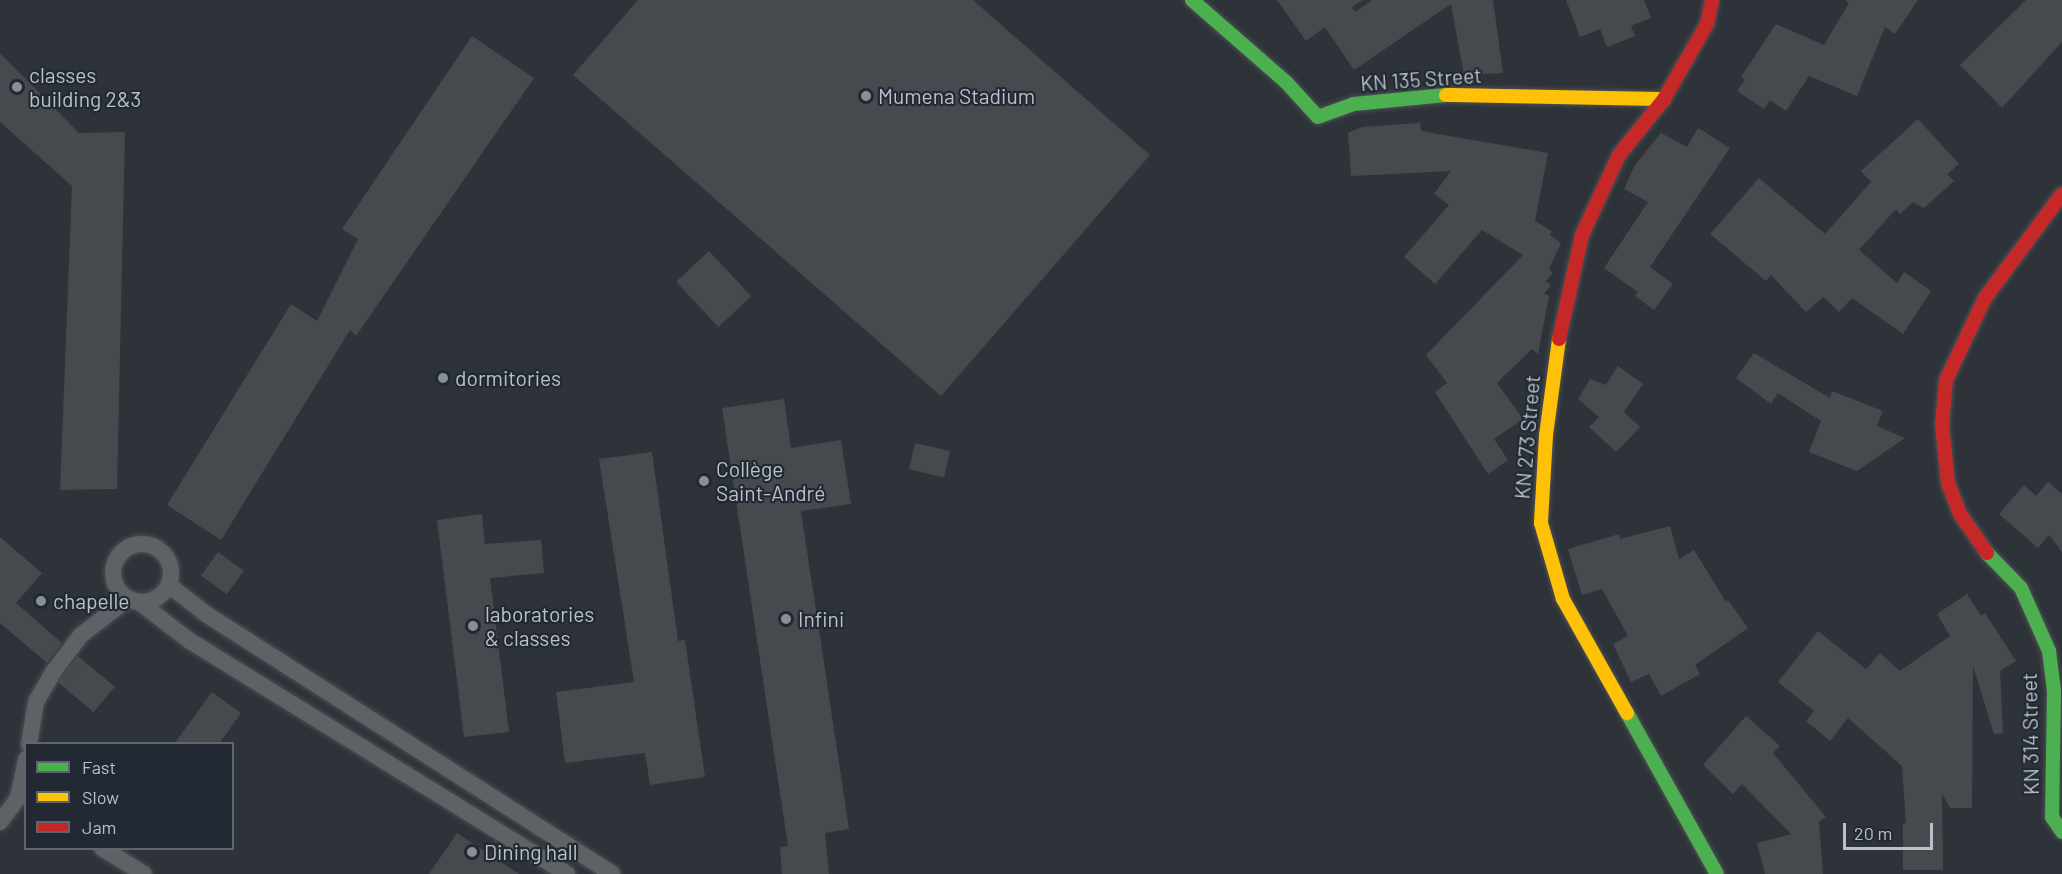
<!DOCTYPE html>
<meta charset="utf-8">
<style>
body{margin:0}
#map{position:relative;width:2062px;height:874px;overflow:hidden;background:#2e3339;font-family:Barlow,sans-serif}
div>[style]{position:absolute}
.building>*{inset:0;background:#464a4f;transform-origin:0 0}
.roads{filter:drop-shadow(0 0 2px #4c4f54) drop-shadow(0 0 2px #4c4f54)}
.lane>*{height:16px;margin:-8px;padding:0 8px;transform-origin:8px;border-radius:8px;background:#5e6267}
.lane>.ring{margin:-8px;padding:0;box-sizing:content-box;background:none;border:16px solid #5e6267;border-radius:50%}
.fast>*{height:14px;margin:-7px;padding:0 7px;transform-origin:7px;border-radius:7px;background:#4caf50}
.slow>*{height:14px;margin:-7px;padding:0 7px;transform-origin:7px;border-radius:7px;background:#ffc107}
.jam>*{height:14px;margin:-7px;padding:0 7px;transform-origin:7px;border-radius:7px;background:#c62828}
.dots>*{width:16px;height:16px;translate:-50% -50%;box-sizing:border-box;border:3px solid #222933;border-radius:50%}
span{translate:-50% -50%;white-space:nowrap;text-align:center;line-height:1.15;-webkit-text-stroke:4.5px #222933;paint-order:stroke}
.poi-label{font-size:21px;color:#b9c0c9}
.left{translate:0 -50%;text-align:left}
.street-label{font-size:21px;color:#b9c0c9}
.legend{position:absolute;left:24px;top:742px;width:210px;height:108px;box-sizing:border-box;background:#222933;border:2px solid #5e656f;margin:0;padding:8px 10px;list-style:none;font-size:18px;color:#b9c0c9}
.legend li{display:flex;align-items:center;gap:12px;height:30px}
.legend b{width:30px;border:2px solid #5e656f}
.scale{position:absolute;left:1843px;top:823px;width:90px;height:27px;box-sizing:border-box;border:3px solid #b9c0c9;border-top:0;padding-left:8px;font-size:18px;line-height:21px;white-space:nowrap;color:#b9c0c9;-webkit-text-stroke:4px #222933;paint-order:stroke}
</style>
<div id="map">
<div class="building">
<div style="clip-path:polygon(638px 0,973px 0,1150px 155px,941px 396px,573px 75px)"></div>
<div style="clip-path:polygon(1277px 0,1363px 0,1352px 7px,1355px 12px,1372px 0,1493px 0,1503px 73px,1464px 75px,1451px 4px,1354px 70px,1325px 27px,1306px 41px)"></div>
<div style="clip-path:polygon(1566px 0,1644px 0,1651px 18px,1631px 26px,1635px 36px,1607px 47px,1600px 29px,1580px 37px)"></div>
<div style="clip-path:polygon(1845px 0,1918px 0,1895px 34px,1885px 27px,1857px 96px,1809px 76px,1786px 111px,1770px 100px,1764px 109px,1737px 91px,1745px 80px,1741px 77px,1776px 24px,1824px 45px,1849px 3px)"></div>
<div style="clip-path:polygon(2026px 0,2062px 0,2062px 42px,2002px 108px,1960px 65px)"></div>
<div style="clip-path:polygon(472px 36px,534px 78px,356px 336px,350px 330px,221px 540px,167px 505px,291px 304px,317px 321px,358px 239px,342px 229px)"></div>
<div style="clip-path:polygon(0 53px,79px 133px,125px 132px,117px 489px,60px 490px,72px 186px,0 122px)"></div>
<div style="clip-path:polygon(1918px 119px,1959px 164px,1947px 174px,1954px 181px,1924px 208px,1913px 202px,1900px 214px,1896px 209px,1859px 250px,1897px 283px,1904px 272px,1931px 291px,1903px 334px,1852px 298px,1839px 312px,1823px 297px,1806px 312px,1771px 275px,1766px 281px,1710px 234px,1759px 178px,1825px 234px,1871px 182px,1861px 171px)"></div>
<div style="clip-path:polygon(1420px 123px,1421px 131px,1548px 153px,1535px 221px,1552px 231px,1550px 235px,1561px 243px,1549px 269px,1553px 273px,1546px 281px,1551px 286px,1544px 293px,1549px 296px,1538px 354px,1532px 349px,1497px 383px,1523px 419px,1494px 439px,1508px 460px,1488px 474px,1435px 392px,1447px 383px,1426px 355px,1523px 255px,1482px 230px,1435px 284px,1404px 257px,1449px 205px,1434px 194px,1451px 171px,1351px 176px,1348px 133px,1362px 127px)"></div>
<div style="clip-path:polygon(1698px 128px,1730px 148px,1650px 267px,1673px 284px,1654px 310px,1635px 296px,1638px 292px,1604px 268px,1648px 202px,1624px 189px,1635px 165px,1661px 133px,1687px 147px)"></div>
<div style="left:709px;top:251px;width:62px;height:45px;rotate:47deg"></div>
<div style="clip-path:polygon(1754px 353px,1830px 398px,1832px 391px,1883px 411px,1877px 426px,1905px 438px,1857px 471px,1809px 452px,1821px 421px,1778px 393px,1771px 404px,1736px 378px)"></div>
<div style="clip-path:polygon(1618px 366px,1643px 384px,1624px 412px,1640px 427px,1616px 452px,1589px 427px,1599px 417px,1578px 399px,1590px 379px,1606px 385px)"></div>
<div style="clip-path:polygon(784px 399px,791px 448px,841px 440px,851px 504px,801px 511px,849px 829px,825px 833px,829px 874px,782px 874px,780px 847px,788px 846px,722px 408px)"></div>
<div style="left:915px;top:443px;width:36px;height:27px;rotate:13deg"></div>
<div style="clip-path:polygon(652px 452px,678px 641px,685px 640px,705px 777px,650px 785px,645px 753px,565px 763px,556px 692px,634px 682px,599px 459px)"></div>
<div style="clip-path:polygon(2048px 482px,2062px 494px,2062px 552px,2049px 535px,2038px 548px,1999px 514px,2024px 485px,2036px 496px)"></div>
<div style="clip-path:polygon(482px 514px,485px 544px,541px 540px,544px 573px,490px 578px,509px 732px,464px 737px,437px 520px)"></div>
<div style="clip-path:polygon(1670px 526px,1679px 559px,1694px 550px,1726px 602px,1728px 600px,1748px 628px,1695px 665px,1700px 674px,1661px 696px,1649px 674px,1631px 682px,1613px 644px,1628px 636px,1602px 589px,1582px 595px,1568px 549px,1619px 534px,1620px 539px)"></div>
<div style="clip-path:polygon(0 537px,42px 573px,16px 603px,62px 643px,47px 663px,0 623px)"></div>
<div style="left:218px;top:552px;width:32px;height:29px;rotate:36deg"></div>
<div style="clip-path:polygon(1967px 594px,1981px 616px,1985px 613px,2016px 661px,2000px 671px,2003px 733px,1994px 734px,1973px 666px,1972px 808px,1950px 808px,1942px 794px,1943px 870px,1903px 870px,1903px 823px,1906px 823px,1902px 766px,1848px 718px,1830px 741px,1806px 721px,1814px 711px,1778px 682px,1818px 631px,1866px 669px,1880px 653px,1900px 671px,1950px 636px,1937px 614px)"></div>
<div style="left:78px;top:656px;width:48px;height:33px;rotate:40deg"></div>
<div style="clip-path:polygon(212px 692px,241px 713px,219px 744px,174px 744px)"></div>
<div style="clip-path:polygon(1746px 716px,1780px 746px,1773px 753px,1826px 817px,1819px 822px,1823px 874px,1765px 874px,1757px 843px,1791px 834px,1742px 784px,1733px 794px,1703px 765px)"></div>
<div style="clip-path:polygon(457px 833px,519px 874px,429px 874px)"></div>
</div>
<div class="roads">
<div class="lane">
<div class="ring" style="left:113px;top:544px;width:42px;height:42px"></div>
<div style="left:169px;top:585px;width:47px;rotate:38.1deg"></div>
<div style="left:206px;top:614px;width:482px;rotate:32.6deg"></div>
<div style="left:139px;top:602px;width:64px;rotate:37.4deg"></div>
<div style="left:190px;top:641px;width:443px;rotate:31.7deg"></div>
<div style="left:29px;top:744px;width:43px;rotate:-80.5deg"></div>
<div style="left:36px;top:702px;width:36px;rotate:-60deg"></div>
<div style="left:54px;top:671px;width:45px;rotate:-53.1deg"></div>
<div style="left:81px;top:635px;width:59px;rotate:-37.5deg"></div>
<div style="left:0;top:822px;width:30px;rotate:-53deg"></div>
<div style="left:18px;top:798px;width:40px;rotate:-78deg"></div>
<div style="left:102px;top:848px;width:49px;rotate:31.8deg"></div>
</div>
<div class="fast">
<div style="left:1192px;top:0;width:125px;rotate:41.1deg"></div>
<div style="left:1286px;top:82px;width:47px;rotate:47.6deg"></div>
<div style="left:1318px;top:117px;width:38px;rotate:-20deg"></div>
<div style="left:1354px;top:104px;width:92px;rotate:-5.6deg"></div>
<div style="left:1987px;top:553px;width:49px;rotate:45.8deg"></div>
<div style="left:2021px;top:588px;width:69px;rotate:66deg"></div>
<div style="left:2049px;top:651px;width:40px;rotate:82.9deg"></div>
<div style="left:2054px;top:691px;width:126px;rotate:90.9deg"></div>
<div style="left:2052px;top:817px;width:18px;rotate:56deg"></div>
<div style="left:1627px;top:713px;width:184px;rotate:60.8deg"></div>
</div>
<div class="slow">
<div style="left:1446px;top:95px;width:218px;rotate:1.1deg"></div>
<div style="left:1559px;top:339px;width:97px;rotate:97.7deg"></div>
<div style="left:1546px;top:435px;width:88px;rotate:93.3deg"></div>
<div style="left:1541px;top:523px;width:79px;rotate:73.9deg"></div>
<div style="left:1563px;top:599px;width:131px;rotate:60.7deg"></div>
</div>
<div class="jam">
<div style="left:1559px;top:339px;width:107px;rotate:-77.5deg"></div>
<div style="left:1582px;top:235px;width:88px;rotate:-65.2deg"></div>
<div style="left:1619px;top:155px;width:72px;rotate:-51.2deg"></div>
<div style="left:1664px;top:99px;width:86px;rotate:-60.2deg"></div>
<div style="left:1707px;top:24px;width:25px;rotate:-78deg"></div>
<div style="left:1987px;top:553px;width:47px;rotate:-124.7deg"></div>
<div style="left:1960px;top:514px;width:33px;rotate:-111deg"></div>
<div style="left:1948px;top:483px;width:58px;rotate:-95.9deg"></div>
<div style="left:1942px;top:425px;width:45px;rotate:-84.9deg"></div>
<div style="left:1946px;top:380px;width:91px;rotate:-64.6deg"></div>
<div style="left:1985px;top:298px;width:129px;rotate:-53.5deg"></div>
</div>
</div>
<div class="dots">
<div style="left:17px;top:87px;background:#888f97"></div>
<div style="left:866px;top:96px;background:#888f97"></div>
<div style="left:443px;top:378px;background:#888f97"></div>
<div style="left:704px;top:481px;background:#888f97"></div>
<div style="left:41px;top:601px;background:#888f97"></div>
<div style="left:786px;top:619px;background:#888f97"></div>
<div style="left:473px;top:626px;background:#888f97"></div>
<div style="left:472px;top:852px;background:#888f97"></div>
</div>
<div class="poi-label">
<span class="left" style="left:29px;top:87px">classes<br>building 2&amp;3</span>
<span class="left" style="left:878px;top:96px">Mumena Stadium</span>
<span class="left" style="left:455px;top:378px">dormitories</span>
<span class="left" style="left:716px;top:481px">Collège<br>Saint-André</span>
<span class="left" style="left:53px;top:601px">chapelle</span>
<span class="left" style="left:485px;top:626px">laboratories<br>&amp; classes</span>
<span class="left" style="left:798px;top:619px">Infini</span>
<span class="left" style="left:484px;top:852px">Dining hall</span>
</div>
<div class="street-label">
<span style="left:1421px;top:79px;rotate:-4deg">KN 135 Street</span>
<span style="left:1527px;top:437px;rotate:-85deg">KN 273 Street</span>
<span style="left:2030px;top:734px;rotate:-91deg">KN 314 Street</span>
</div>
<ul class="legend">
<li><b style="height:8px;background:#4caf50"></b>Fast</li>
<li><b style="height:8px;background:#ffc107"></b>Slow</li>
<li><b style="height:8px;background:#c62828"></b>Jam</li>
</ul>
<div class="scale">20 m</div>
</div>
